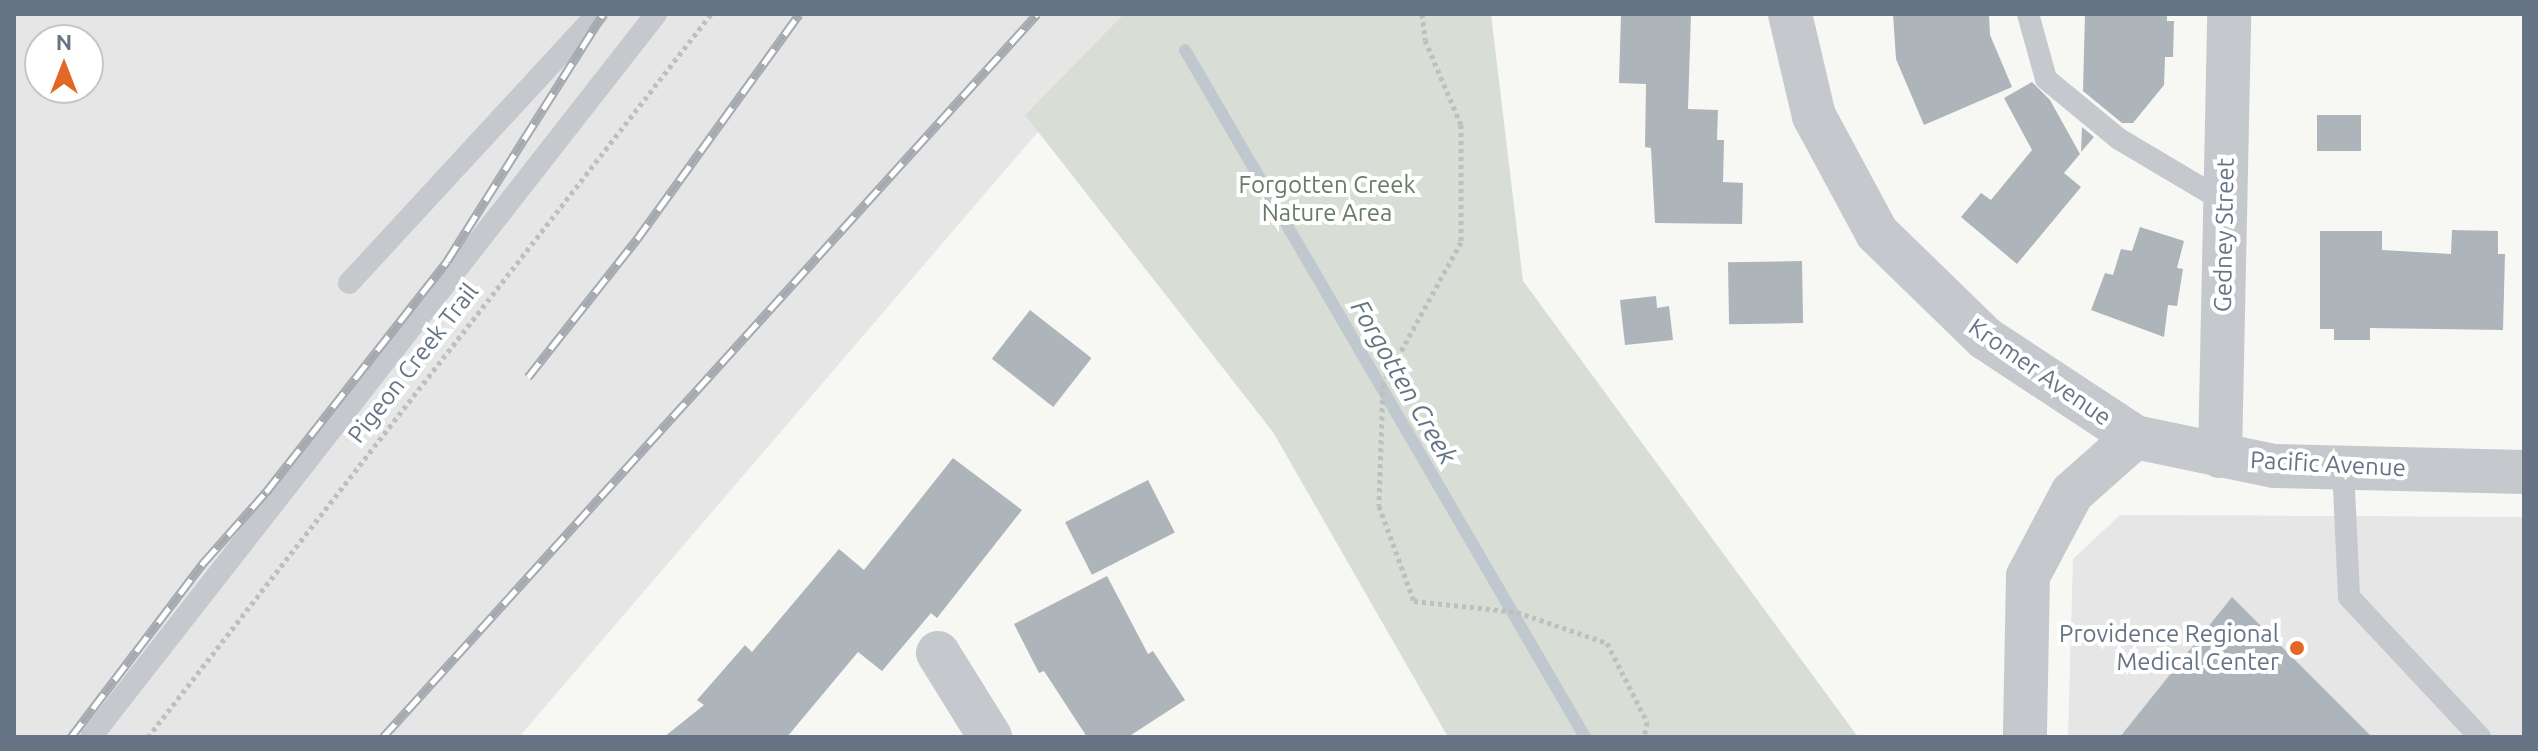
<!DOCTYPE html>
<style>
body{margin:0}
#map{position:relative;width:2538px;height:751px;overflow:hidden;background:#f7f7f4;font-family:Ubuntu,sans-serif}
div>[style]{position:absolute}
.built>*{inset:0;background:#e5e6e5}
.green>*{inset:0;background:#d8ded5}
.stream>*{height:12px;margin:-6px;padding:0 6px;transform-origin:6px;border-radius:6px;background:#bfc8ce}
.building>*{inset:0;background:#adb4ba;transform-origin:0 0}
.path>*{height:5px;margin-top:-2.5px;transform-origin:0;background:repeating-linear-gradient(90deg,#bdbfc1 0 4px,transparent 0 8px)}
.service>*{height:22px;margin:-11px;padding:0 11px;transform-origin:11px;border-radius:11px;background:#c5c8cc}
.minor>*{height:44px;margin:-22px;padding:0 22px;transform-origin:22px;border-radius:22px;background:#c5c8cc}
.tertiary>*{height:44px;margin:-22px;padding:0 22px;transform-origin:22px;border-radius:22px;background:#c5c8cc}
.rail>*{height:9px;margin-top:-4.5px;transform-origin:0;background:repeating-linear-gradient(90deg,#fff 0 18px,#a5aab1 0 36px);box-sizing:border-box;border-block:2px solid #a5aab1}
.dots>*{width:22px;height:22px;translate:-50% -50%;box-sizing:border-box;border:4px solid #fff;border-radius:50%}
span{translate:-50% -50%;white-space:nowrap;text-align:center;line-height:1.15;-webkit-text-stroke:8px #fff;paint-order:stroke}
.park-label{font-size:24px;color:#677c65}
.street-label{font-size:24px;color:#667485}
.poi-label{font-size:24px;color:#667485}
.right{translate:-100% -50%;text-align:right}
.water-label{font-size:26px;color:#627582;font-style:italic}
.frame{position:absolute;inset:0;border:16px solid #667485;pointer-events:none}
.north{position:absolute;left:24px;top:24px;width:80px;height:80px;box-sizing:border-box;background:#fff;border:2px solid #c2c7ce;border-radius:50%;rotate:0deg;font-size:22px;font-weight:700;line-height:32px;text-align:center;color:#667485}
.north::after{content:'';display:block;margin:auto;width:28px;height:36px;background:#e56726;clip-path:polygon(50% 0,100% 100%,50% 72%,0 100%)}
</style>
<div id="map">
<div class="built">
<div style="clip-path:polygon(evenodd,14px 14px,1139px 14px,519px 737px,14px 737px,14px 14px,40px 40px,88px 40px,88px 88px,40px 88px,40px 40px)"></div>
<div style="clip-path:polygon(2120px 515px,2524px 517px,2524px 737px,2068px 737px,2073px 559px)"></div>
</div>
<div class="green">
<div style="clip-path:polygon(1124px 14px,1491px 14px,1523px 281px,1858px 737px,1448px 737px,1273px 432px,1025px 115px)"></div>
</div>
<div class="stream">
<div style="left:1185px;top:50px;width:795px;rotate:59.79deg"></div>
</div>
<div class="building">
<div style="clip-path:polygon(1621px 14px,1691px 14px,1688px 109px,1718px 110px,1717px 140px,1724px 140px,1723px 182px,1743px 183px,1742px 224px,1655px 223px,1651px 148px,1645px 147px,1646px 84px,1619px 83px)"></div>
<div style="clip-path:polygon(1893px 14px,1989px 14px,1990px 35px,2012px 87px,1924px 125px,1896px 59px)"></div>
<div style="clip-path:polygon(2085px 14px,2167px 14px,2167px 21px,2174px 21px,2173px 57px,2165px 57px,2164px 85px,2133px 123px,2122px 123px,2083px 91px)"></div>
<div style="clip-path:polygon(2032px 82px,2050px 100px,2080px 154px,2064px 173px,2081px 187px,2017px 264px,1961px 217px,1981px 193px,1991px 200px,2032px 150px,2004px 98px)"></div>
<div style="left:2317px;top:115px;width:44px;height:36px"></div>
<div style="clip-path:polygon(2082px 127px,2094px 137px,2081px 152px)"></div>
<div style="clip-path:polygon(2140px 227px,2184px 241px,2177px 268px,2183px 269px,2177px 306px,2168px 305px,2164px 337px,2091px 310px,2105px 273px,2113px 275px,2121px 249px,2132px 251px)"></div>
<div style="clip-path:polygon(2452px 230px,2498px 231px,2498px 254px,2505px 254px,2503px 330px,2370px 328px,2370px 340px,2334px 340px,2334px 329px,2320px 329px,2320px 231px,2382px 231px,2382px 250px,2451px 254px)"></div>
<div style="left:1802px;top:261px;width:62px;height:74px;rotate:89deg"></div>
<div style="clip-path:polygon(1656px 296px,1657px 308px,1669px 306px,1673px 340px,1625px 345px,1620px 300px)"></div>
<div style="left:1030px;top:310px;width:78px;height:62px;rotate:38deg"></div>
<div style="clip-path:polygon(953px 458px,1022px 510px,937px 618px,931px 613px,882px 671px,858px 652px,787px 737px,664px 737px,704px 705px,697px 700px,745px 645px,752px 652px,839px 549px,864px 570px)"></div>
<div style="left:1148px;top:480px;width:59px;height:93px;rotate:63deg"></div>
<div style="clip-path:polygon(1107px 576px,1148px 654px,1153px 651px,1185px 700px,1128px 737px,1087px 737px,1044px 671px,1039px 673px,1014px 624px)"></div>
<div style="clip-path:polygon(2232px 597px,2372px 737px,2120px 737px)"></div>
</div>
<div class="path">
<div style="left:1422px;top:14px;width:26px;rotate:83deg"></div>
<div style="left:1425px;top:40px;width:92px;rotate:67deg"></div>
<div style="left:1461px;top:125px;width:117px;rotate:90deg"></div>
<div style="left:1461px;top:242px;width:162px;rotate:118.8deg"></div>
<div style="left:1383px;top:384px;width:122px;rotate:91.9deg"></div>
<div style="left:1379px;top:506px;width:101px;rotate:69.8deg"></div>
<div style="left:1414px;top:601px;width:104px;rotate:6.1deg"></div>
<div style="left:1517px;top:612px;width:95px;rotate:19deg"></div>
<div style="left:1607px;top:643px;width:89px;rotate:63.1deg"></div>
<div style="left:1647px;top:722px;width:15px;rotate:101deg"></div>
<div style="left:148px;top:737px;width:916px;rotate:-52.09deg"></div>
</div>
<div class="service">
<div style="left:2028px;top:14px;width:67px;rotate:74.5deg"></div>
<div style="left:2046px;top:79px;width:94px;rotate:39.4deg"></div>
<div style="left:2119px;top:139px;width:123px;rotate:30.7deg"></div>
<div style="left:349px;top:283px;width:366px;rotate:-47.3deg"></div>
<div style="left:2343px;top:468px;width:129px;rotate:87.3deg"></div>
<div style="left:2349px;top:597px;width:192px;rotate:46.9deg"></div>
<div style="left:91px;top:737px;width:918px;rotate:-51.99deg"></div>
</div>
<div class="minor">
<div style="left:1790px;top:14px;width:105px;rotate:76.8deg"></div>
<div style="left:1814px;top:116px;width:133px;rotate:61.7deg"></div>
<div style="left:1877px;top:233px;width:151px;rotate:44.2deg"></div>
<div style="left:1985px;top:338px;width:180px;rotate:33.4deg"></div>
<div style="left:2135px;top:437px;width:84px;rotate:138.4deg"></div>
<div style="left:2072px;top:493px;width:94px;rotate:117.9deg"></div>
<div style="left:2028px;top:576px;width:161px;rotate:91.1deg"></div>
<div style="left:2220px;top:456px;width:442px;rotate:-88.8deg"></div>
<div style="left:938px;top:653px;width:99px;rotate:58.2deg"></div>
</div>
<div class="tertiary">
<div style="left:2135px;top:437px;width:142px;rotate:11.8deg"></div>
<div style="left:2274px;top:466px;width:250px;rotate:1.4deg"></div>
</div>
<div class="rail">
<div style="left:528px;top:377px;width:176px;rotate:-51.7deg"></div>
<div style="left:637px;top:239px;width:277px;rotate:-54.2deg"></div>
<div style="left:71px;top:737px;width:220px;rotate:-52.8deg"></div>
<div style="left:204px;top:562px;width:94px;rotate:-48.5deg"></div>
<div style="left:266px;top:492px;width:293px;rotate:-51.9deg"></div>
<div style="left:447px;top:261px;width:292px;rotate:-57.7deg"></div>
<div style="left:383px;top:737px;width:975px;rotate:-47.87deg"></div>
</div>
<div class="dots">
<div style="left:2297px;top:648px;background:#e56726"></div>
</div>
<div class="park-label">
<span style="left:1327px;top:199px">Forgotten Creek<br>Nature Area</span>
</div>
<div class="street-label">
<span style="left:2224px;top:235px;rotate:-89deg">Gedney Street</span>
<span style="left:413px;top:363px;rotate:-52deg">Pigeon Creek Trail</span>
<span style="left:2040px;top:372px;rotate:35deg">Kromer Avenue</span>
<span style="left:2328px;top:464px;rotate:3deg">Pacific Avenue</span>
</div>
<div class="poi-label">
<span class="right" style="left:2279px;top:648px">Providence Regional<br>Medical Center</span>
</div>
<div class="water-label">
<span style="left:1404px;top:382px;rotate:60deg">Forgotten Creek</span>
</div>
<div class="frame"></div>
<div class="north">N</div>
</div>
